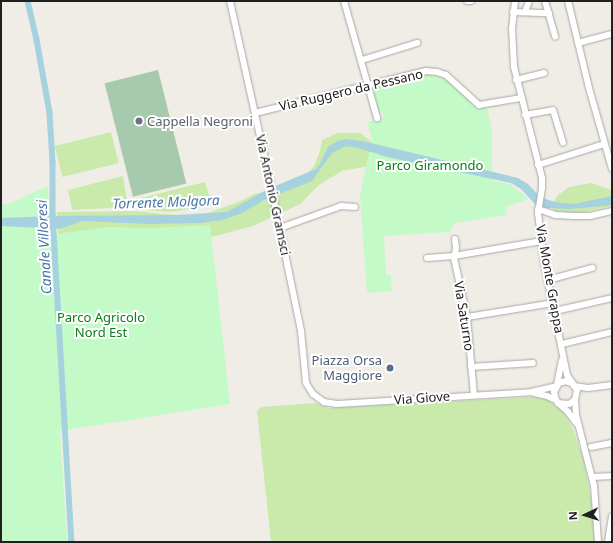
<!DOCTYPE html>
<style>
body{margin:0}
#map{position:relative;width:613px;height:543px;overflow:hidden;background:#f0ede6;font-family:"Noto Sans",sans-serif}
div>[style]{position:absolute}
.grass>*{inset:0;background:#caeaac;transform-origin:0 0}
.cemetery>*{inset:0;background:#a7c9ac;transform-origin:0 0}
.park>*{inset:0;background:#c3fac8}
.water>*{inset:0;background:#a6d1de}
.canal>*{height:5.5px;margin:-2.75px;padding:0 2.75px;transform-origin:2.75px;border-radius:2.75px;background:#a6d1de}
.roads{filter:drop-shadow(0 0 1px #a7a7a7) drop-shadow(0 0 1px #a7a7a7)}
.minor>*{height:6px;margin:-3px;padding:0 3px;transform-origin:3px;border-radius:3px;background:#fff}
.dots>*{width:11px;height:11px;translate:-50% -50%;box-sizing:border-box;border:2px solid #fff;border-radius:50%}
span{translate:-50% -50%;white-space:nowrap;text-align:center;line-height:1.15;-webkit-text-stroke:4px #fff;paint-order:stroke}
.street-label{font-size:13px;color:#202020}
.worship-label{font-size:13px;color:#5b616d}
.left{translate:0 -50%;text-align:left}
.park-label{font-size:13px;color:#0b8016}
.service-label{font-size:13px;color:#4e5e75}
.right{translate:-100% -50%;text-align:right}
.water-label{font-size:14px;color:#4878a8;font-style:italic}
.frame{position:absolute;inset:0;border:2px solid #202020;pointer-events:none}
.north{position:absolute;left:565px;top:495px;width:40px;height:40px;-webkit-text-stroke:3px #fff;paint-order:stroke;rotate:266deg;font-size:11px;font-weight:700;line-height:16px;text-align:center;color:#202020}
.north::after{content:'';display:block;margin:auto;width:14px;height:18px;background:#202020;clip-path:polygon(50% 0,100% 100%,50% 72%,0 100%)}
</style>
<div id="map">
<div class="grass">
<div style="left:111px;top:132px;width:32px;height:58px;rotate:76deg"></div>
<div style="clip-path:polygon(338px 133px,360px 133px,375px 144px,369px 166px,342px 171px,319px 185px,300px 204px,253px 226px,204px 239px,58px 236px,57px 212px,134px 211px,187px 216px,202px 215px,241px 201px,254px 194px,281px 191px,304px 177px,314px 166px,320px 151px,322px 140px)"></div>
<div style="clip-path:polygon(123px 176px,128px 207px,72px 210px,68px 190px)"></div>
<div style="clip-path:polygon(205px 182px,212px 206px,171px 212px,143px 210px,141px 198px)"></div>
<div style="clip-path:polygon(591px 183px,612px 190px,612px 206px,579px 213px,556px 211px,551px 207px,557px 196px,569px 187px)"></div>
<div style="clip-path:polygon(533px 397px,548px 400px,564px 413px,572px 427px,583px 458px,593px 509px,594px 542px,271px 542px,257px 411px,261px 407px,316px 403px,329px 408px)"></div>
</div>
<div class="cemetery">
<div style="left:158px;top:70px;width:117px;height:55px;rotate:76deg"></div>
</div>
<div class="park">
<div style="clip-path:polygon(426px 74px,442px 76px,452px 83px,476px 107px,487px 108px,492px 129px,492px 181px,510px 184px,529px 199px,507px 206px,506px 215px,455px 223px,450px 232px,384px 236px,386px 274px,391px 275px,392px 291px,367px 293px,360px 195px,372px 140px,367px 122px,384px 118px,382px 111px,378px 111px,371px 87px)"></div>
<div style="clip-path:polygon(48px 186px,50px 235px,105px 227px,149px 228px,210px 225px,230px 404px,60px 431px,67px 542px,1px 542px,1px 203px,6px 205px)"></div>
</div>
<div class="water">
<div style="clip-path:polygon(345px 139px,362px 141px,518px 178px,528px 184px,540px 197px,555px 202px,574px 204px,612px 196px,612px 205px,570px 209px,546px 208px,535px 204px,521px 189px,511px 183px,387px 157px,358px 148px,346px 146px,332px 153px,312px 181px,264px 200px,242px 213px,223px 220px,200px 223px,149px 224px,82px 221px,63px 228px,47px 230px,40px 228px,1px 226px,1px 218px,52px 216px,175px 215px,227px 212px,268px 189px,316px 169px,320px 164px,328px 147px,336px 142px)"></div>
</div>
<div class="canal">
<div style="left:28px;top:1px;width:40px;rotate:77deg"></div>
<div style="left:37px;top:40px;width:74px;rotate:79.9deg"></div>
<div style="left:50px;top:113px;width:49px;rotate:86.5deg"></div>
<div style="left:53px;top:162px;width:53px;rotate:90deg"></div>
<div style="left:53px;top:215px;width:328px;rotate:86.7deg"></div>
</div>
<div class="roads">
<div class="minor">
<div style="left:230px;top:1px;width:184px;rotate:77.5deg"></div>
<div style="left:270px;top:181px;width:153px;rotate:78.3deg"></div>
<div style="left:301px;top:331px;width:52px;rotate:84.5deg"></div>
<div style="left:306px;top:383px;width:13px;rotate:58deg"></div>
<div style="left:313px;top:394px;width:14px;rotate:36deg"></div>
<div style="left:324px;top:402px;width:13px;rotate:9deg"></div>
<div style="left:337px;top:404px;width:194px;rotate:-3.5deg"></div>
<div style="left:531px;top:392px;width:26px;rotate:-13deg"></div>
<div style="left:344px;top:1px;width:122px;rotate:74.2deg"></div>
<div style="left:467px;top:1px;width:4px"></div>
<div style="left:515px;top:1px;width:27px;rotate:96deg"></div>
<div style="left:512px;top:28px;width:39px;rotate:87deg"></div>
<div style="left:514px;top:67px;width:114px;rotate:75.8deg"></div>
<div style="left:542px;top:178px;width:10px;rotate:90deg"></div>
<div style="left:542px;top:188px;width:25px;rotate:99deg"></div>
<div style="left:538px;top:213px;width:49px;rotate:83deg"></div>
<div style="left:544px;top:262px;width:115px;rotate:78.5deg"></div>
<div style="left:567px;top:375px;width:11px;rotate:56deg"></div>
<div style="left:545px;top:1px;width:37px;rotate:74deg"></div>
<div style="left:568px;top:1px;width:89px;rotate:76.4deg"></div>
<div style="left:589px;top:88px;width:84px;rotate:74.1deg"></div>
<div style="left:513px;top:12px;width:36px;rotate:2deg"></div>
<div style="left:525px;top:12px;width:12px;rotate:-70deg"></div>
<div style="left:578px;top:43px;width:35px;rotate:-15deg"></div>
<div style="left:362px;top:60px;width:58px;rotate:-17.2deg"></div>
<div style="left:516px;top:80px;width:29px;rotate:-14deg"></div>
<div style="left:255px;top:113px;width:176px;rotate:-13.8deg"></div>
<div style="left:426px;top:71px;width:11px;rotate:5deg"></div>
<div style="left:437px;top:72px;width:9px;rotate:18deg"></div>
<div style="left:446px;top:75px;width:45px;rotate:42.3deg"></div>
<div style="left:479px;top:105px;width:43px;rotate:-9.5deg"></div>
<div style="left:525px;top:115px;width:28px;rotate:-10deg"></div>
<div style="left:553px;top:110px;width:34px;rotate:73deg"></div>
<div style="left:538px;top:165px;width:69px;rotate:-17.7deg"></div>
<div style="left:538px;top:209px;width:18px;rotate:19deg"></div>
<div style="left:555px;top:215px;width:19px;rotate:3deg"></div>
<div style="left:574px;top:216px;width:16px"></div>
<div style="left:590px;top:216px;width:23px;rotate:-13deg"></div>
<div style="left:280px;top:228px;width:65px;rotate:-19.8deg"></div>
<div style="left:341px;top:206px;width:14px;rotate:4deg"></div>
<div style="left:455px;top:239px;width:9px;rotate:84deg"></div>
<div style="left:456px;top:248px;width:10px;rotate:101deg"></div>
<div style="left:454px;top:258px;width:60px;rotate:77.6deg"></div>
<div style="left:467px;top:317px;width:78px;rotate:84.9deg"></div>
<div style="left:427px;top:258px;width:27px;rotate:-4deg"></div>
<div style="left:454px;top:256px;width:89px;rotate:-9.7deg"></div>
<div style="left:548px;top:280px;width:46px;rotate:-15.3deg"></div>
<div style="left:555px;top:311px;width:58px;rotate:-12.8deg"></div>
<div style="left:467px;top:317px;width:87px;rotate:-9.2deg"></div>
<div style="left:562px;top:344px;width:51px;rotate:-13.5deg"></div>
<div style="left:471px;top:367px;width:62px;rotate:-3.7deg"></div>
<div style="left:557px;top:385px;width:25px;rotate:-79deg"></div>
<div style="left:574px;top:386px;width:14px;rotate:8deg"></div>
<div style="left:588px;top:388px;width:24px;rotate:-7deg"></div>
<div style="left:534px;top:393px;width:13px;rotate:13deg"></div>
<div style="left:547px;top:396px;width:10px;rotate:24deg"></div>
<div style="left:575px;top:400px;width:15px;rotate:86deg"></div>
<div style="left:576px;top:415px;width:73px;rotate:75.8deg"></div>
<div style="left:594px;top:486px;width:56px;rotate:85.9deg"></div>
<div style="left:558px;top:403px;width:11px;rotate:5deg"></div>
<div style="left:569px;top:404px;width:7px;rotate:-34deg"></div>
<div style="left:575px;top:400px;width:10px;rotate:-79deg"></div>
<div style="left:577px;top:390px;width:7px;rotate:-124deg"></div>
<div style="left:573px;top:384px;width:8px;rotate:-157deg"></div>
<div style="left:566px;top:381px;width:7px;rotate:164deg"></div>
<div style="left:559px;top:383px;width:10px;rotate:119deg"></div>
<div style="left:554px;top:392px;width:8px;rotate:76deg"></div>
<div style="left:556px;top:400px;width:4px;rotate:56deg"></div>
<div style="left:558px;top:403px;width:8px;rotate:40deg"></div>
<div style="left:564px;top:408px;width:6px;rotate:45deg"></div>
<div style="left:568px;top:412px;width:15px;rotate:53deg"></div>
<div style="left:591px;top:447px;width:21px;rotate:-11deg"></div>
<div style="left:592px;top:477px;width:20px;rotate:-3deg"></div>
<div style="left:608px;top:542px;width:26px;rotate:-81deg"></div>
</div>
</div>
<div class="dots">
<div style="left:139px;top:121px;background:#6b7280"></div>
<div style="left:390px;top:368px;background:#5c6f8a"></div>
</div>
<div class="street-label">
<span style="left:351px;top:90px;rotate:-13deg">Via Ruggero da Pessano</span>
<span style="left:273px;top:195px;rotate:78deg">Via Antonio Gramsci</span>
<span style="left:550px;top:279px;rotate:80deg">Via Monte Grappa</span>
<span style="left:464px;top:316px;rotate:81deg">Via Saturno</span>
<span style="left:422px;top:398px;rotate:-4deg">Via Giove</span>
</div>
<div class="worship-label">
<span class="left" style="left:147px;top:121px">Cappella Negroni</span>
</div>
<div class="park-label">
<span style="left:430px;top:165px">Parco Giramondo</span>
<span style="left:101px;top:325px">Parco Agricolo<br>Nord Est</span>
</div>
<div class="service-label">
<span class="right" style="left:382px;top:368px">Piazza Orsa<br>Maggiore</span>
</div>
<div class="water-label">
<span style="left:166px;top:202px;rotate:-2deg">Torrente Molgora</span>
<span style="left:44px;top:247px;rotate:-93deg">Canale Villoresi</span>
</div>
<div class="frame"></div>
<div class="north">N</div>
</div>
